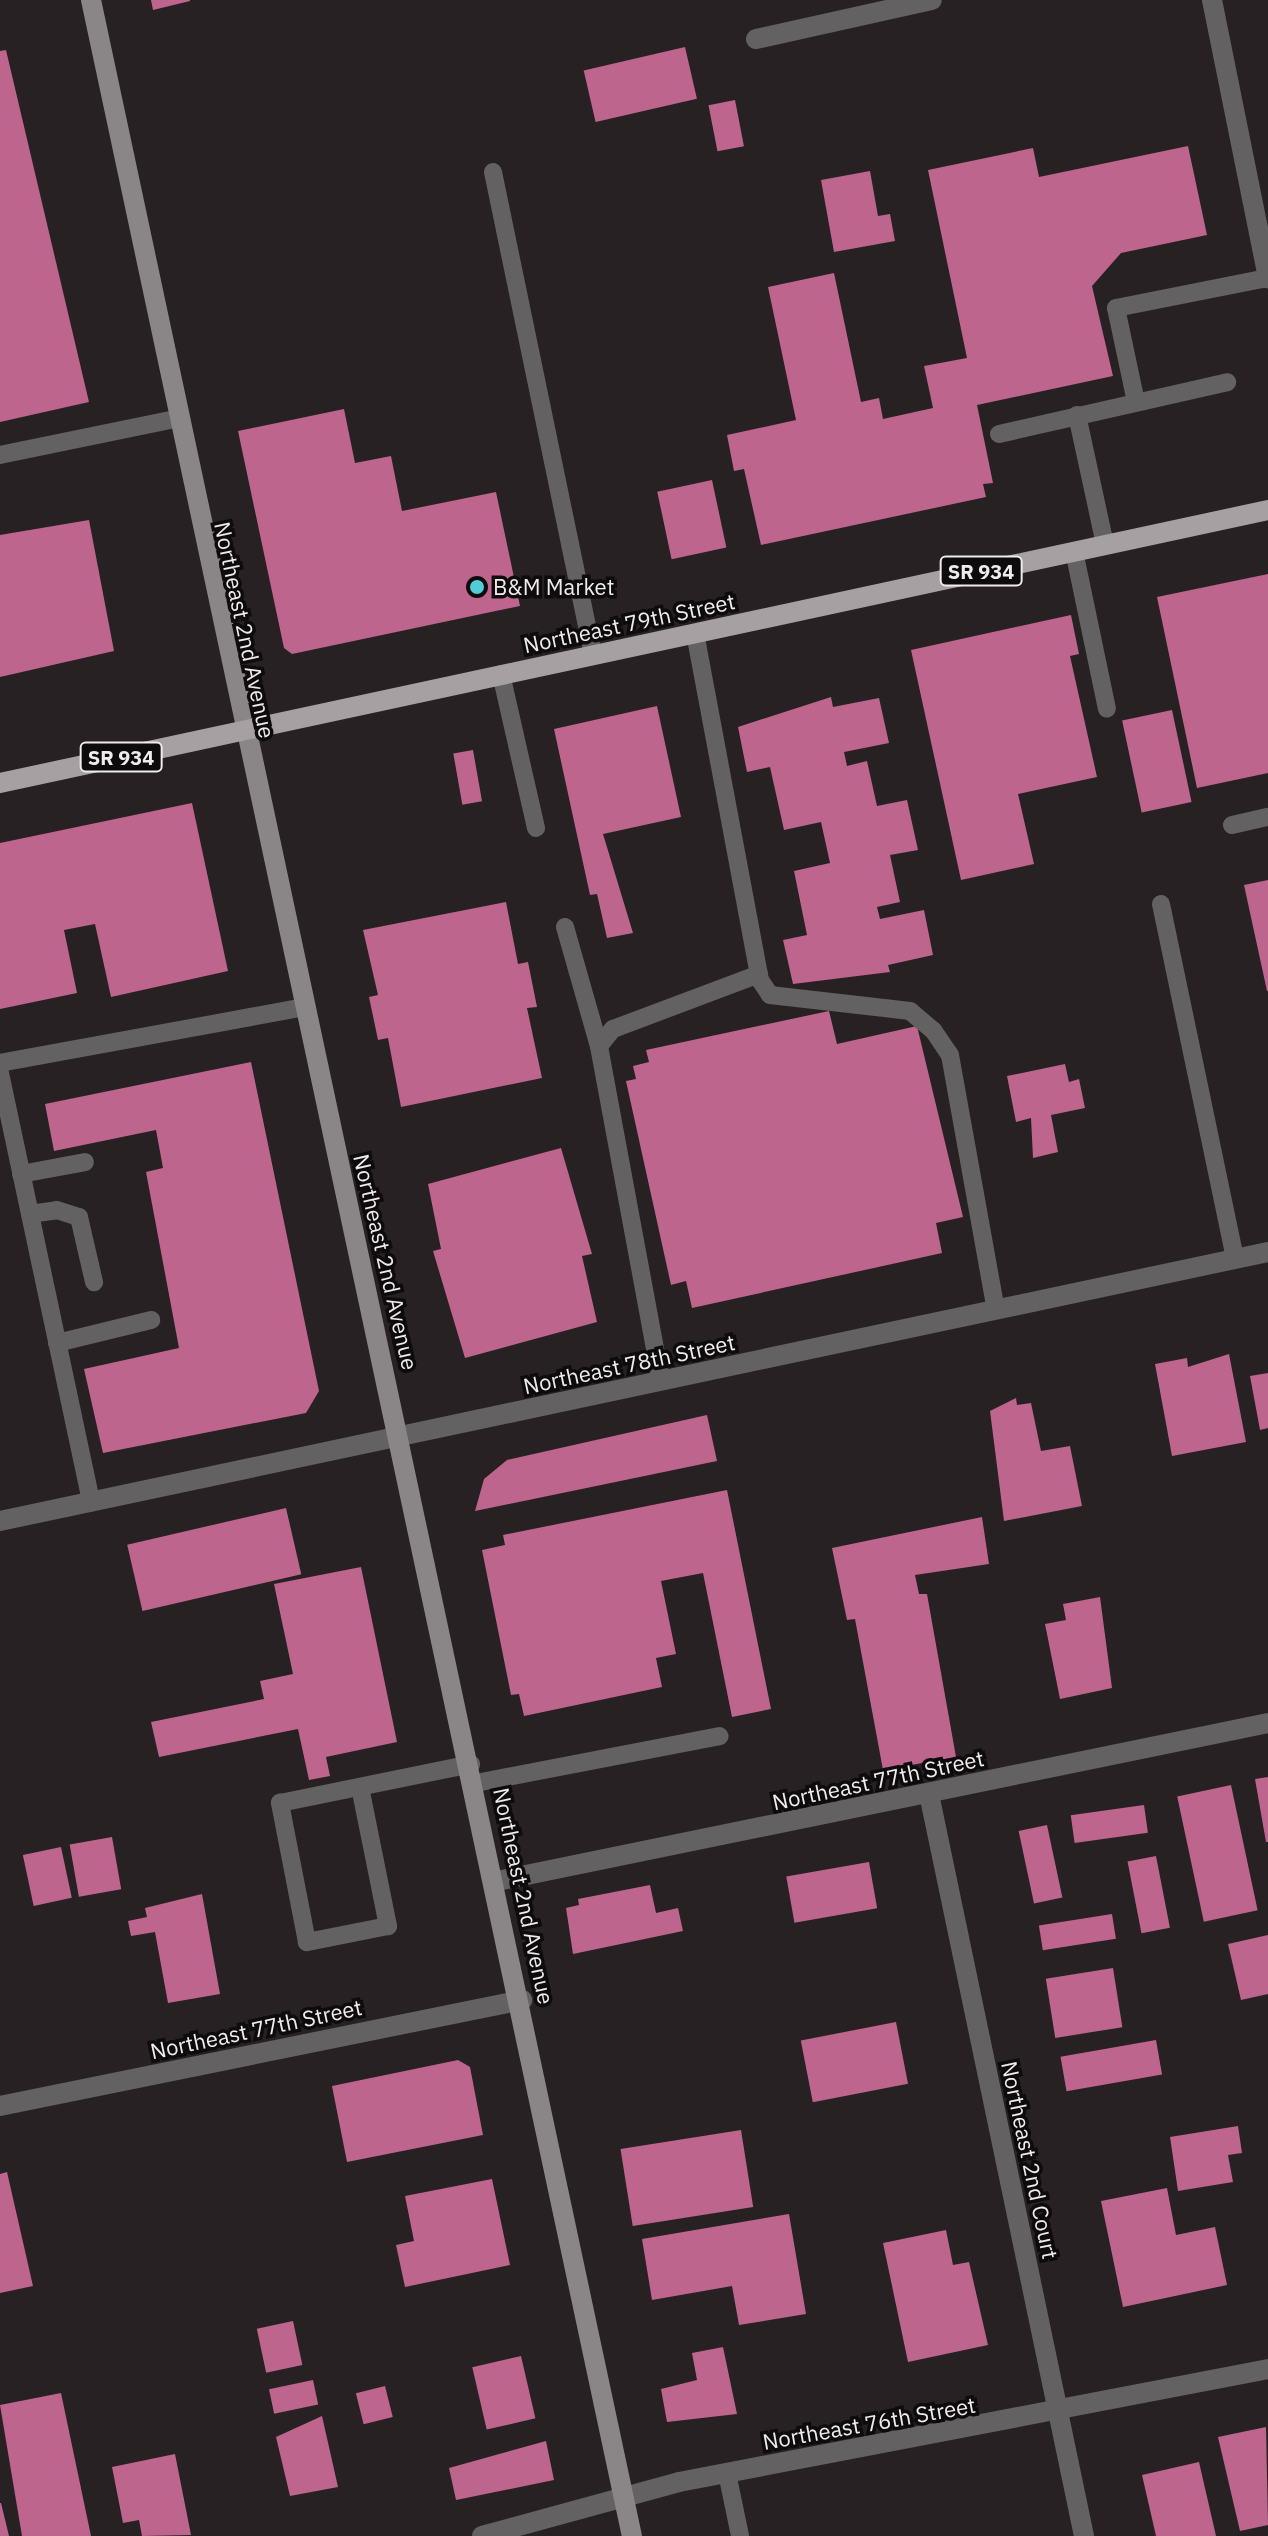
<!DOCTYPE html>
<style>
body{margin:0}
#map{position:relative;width:1268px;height:2536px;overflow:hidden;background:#272123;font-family:"IBM Plex Sans",sans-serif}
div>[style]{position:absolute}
.building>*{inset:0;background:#be658d;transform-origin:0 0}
.lane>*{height:18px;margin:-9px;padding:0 9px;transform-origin:9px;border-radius:9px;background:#646162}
.street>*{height:20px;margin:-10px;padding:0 10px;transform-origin:10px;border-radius:10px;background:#646162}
.secondary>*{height:20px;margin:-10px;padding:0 10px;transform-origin:10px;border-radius:10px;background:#8a8587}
.primary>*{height:20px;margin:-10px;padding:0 10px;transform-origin:10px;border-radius:10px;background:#a7a0a3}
.dots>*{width:22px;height:22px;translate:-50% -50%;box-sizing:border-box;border:4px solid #0e0b0c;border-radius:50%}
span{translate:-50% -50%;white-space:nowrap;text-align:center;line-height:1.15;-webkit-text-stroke:7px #0e0b0c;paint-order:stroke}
.shield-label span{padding:2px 6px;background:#0e0b0c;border:2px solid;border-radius:6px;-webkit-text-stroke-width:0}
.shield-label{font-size:20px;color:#f0ebed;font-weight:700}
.poi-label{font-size:22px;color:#f0ebed}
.left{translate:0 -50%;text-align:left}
.street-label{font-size:22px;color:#f0ebed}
</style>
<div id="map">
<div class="building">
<div style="clip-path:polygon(151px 0,190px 0,190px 1px,153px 10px)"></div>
<div style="left:685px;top:47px;width:53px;height:104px;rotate:77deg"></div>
<div style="clip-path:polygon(6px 50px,89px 402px,0 422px,0 51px)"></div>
<div style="left:735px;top:100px;width:47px;height:27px;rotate:79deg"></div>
<div style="clip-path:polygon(1188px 146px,1207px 235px,1121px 253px,1092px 286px,1113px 376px,977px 405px,993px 483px,983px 484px,986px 497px,761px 545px,744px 469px,734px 471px,727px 435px,796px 420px,768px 287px,834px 273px,861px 402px,879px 398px,883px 419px,933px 408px,924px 366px,967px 358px,928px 170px,1033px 148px,1039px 177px)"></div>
<div style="clip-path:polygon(870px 171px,878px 216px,890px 214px,895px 241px,834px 252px,821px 180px)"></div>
<div style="clip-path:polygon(344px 409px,355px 463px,391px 456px,402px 511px,496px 492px,520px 606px,292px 654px,284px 648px,238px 431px)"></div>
<div style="left:712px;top:480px;width:69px;height:56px;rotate:78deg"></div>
<div style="clip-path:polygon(89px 520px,114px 651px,0 677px,0 535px)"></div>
<div style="clip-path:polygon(1268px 574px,1268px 773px,1197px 788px,1157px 597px)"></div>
<div style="clip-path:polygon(1071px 615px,1079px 654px,1070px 656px,1097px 777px,1018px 794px,1034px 864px,961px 880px,911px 650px)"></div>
<div style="clip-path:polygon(831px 697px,833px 707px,879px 698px,889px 743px,844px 752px,847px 766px,867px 761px,877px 806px,907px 800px,918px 850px,890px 855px,900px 902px,877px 907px,880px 919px,924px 910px,933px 955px,888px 965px,890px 972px,793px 984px,783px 940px,807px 935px,794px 871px,830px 863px,821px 822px,784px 830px,770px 767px,747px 772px,738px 727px)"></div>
<div style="clip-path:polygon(657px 706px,681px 817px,603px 834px,633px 933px,607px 938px,597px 894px,590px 895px,554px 729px)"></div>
<div style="left:1172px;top:710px;width:94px;height:51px;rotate:78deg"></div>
<div style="left:473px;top:750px;width:52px;height:20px;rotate:80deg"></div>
<div style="clip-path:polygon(192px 803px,228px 971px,111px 997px,95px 924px,64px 930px,77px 993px,0 1009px,0 843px)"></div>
<div style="clip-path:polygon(1268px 880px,1268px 991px,1267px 991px,1244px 885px)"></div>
<div style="clip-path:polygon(506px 902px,518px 964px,528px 962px,537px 1007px,527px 1008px,542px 1078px,401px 1107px,388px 1038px,378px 1040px,369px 997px,378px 995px,363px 930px)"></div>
<div style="clip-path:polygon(829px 1011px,837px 1044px,917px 1026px,963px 1217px,936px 1223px,942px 1253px,692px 1308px,686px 1281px,671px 1285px,626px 1081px,636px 1079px,633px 1066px,649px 1062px,646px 1050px)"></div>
<div style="clip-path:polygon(251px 1062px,319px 1391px,306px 1413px,103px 1453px,84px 1369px,179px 1348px,146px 1172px,163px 1168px,156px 1130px,54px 1151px,45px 1104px)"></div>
<div style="clip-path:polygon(1065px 1064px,1069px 1082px,1079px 1079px,1085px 1108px,1051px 1115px,1058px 1152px,1033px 1158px,1031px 1118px,1016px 1122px,1007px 1076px)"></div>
<div style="clip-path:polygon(561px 1148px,592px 1254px,582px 1256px,597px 1322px,465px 1358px,433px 1251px,441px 1249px,428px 1184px)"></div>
<div style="clip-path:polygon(1229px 1354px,1246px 1442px,1172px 1456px,1155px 1364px,1187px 1358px,1188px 1367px)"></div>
<div style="clip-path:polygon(1268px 1373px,1268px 1428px,1260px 1430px,1250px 1376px)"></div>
<div style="clip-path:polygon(1016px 1398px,1017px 1405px,1031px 1403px,1041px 1451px,1070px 1446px,1082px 1506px,1004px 1521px,990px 1411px)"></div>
<div style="clip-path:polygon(707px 1415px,717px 1461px,475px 1511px,484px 1479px,507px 1460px)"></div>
<div style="clip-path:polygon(727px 1490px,771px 1709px,732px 1717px,703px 1573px,661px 1581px,676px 1654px,656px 1658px,662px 1687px,524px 1716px,519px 1694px,511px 1695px,482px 1550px,505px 1545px,503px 1535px)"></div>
<div style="left:286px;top:1508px;width:68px;height:163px;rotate:77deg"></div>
<div style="clip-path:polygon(982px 1517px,989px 1564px,915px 1575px,919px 1594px,927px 1594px,956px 1757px,883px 1770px,855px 1619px,847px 1620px,832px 1548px)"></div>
<div style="clip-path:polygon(361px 1567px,397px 1742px,326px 1757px,330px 1776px,309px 1780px,298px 1729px,159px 1757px,151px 1722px,264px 1699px,260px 1681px,293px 1674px,274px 1584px)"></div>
<div style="clip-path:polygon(1100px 1597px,1112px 1688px,1060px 1699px,1045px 1624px,1066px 1620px,1063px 1604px)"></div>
<div style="clip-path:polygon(1268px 1777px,1268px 1842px,1266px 1842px,1255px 1779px)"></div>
<div style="left:1231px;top:1785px;width:128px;height:55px;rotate:78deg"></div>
<div style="left:1144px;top:1805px;width:28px;height:74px;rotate:82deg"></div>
<div style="left:1047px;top:1825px;width:74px;height:29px;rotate:78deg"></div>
<div style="left:112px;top:1837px;width:53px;height:43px;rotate:80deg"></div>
<div style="left:61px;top:1847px;width:52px;height:39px;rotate:78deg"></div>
<div style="left:1156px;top:1856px;width:73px;height:29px;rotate:79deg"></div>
<div style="left:869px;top:1862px;width:47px;height:84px;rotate:80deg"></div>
<div style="clip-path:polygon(650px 1885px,656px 1913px,678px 1908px,683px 1931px,573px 1954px,566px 1908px,579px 1905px,578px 1899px)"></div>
<div style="clip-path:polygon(202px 1894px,220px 1994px,168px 2003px,155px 1932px,131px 1936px,128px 1921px,147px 1917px,145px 1908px)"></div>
<div style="left:1112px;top:1914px;width:25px;height:74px;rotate:81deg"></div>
<div style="clip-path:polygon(1268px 1935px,1268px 1994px,1241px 2000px,1228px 1944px)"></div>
<div style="left:1113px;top:1968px;width:60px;height:68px;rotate:81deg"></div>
<div style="left:896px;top:2022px;width:63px;height:97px;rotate:79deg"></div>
<div style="left:1156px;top:2040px;width:35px;height:97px;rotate:80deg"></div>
<div style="clip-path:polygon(458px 2060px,470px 2067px,483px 2135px,347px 2162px,332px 2086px)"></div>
<div style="clip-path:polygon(1238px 2126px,1242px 2153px,1228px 2155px,1233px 2182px,1178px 2191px,1170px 2137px)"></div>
<div style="left:741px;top:2130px;width:78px;height:122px;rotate:81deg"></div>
<div style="clip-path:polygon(7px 2172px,33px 2286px,0 2293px,0 2174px)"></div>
<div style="clip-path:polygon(492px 2179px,510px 2265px,405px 2287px,396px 2245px,414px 2241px,405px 2196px)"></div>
<div style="clip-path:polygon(1167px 2188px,1176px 2235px,1215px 2227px,1227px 2285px,1123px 2307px,1101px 2201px)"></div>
<div style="clip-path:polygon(789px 2214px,806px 2314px,739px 2325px,732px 2286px,652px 2300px,642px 2239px)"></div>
<div style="clip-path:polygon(946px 2230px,953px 2265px,969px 2262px,988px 2345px,908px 2362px,883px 2243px)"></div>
<div style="left:293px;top:2321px;width:45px;height:37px;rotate:78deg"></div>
<div style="clip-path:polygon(723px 2347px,737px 2414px,667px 2422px,661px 2389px,697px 2380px,692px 2353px)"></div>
<div style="left:521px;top:2356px;width:64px;height:50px;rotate:77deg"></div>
<div style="left:313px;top:2380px;width:25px;height:45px;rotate:78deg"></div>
<div style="left:385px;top:2386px;width:32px;height:30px;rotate:76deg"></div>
<div style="clip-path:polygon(61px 2393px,91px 2536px,22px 2536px,0 2405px)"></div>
<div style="clip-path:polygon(322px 2416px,338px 2487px,290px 2496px,276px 2437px)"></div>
<div style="clip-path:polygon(1266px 2427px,1268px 2525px,1240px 2531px,1218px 2437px)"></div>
<div style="clip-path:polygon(546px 2441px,554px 2480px,456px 2500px,449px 2468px)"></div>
<div style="clip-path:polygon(175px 2454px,191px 2535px,142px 2536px,139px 2520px,123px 2523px,112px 2467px)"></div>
<div style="clip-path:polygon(1199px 2462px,1216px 2536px,1156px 2536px,1142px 2475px)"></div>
<div style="clip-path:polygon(0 2503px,1px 2503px,9px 2536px,0 2536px)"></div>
</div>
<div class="lane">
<div style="left:493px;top:172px;width:493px;rotate:78.3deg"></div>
<div style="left:1136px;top:402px;width:96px;rotate:-102deg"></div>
<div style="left:1116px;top:308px;width:155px;rotate:-11.2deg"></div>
<div style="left:1077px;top:415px;width:133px;rotate:77.8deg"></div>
<div style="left:999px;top:434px;width:234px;rotate:-12.8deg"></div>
<div style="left:0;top:455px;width:180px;rotate:-11.6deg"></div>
<div style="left:1074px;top:551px;width:161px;rotate:78.2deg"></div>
<div style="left:695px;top:633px;width:353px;rotate:79.4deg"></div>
<div style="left:760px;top:980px;width:18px;rotate:56deg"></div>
<div style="left:770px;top:995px;width:141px;rotate:6.5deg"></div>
<div style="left:910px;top:1011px;width:30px;rotate:40deg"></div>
<div style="left:933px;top:1030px;width:30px;rotate:56deg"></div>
<div style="left:950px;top:1055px;width:259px;rotate:79.8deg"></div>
<div style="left:501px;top:674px;width:158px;rotate:77.2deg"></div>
<div style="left:1232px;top:825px;width:37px;rotate:-13deg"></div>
<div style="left:1161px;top:904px;width:363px;rotate:78.2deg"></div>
<div style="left:565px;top:927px;width:124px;rotate:74.1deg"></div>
<div style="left:0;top:1063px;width:309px;rotate:-10.4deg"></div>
<div style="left:0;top:1073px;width:439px;rotate:78deg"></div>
<div style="left:21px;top:1174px;width:65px;rotate:-10.6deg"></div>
<div style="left:30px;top:1214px;width:27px;rotate:-8deg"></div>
<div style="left:57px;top:1210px;width:23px;rotate:18deg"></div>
<div style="left:79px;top:1217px;width:67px;rotate:77deg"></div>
<div style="left:57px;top:1343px;width:97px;rotate:-13.7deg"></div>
<div style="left:661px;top:1381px;width:341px;rotate:-100.5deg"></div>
<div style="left:599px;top:1046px;width:22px;rotate:-51deg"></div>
<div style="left:613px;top:1029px;width:156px;rotate:-20.6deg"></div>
<div style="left:476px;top:1783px;width:248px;rotate:-10.9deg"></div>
<div style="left:360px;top:1787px;width:142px;rotate:78.6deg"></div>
<div style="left:388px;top:1926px;width:83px;rotate:168.8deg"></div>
<div style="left:307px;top:1942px;width:142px;rotate:-101deg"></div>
<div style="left:280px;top:1803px;width:195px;rotate:-11.5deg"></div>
<div style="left:727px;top:2473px;width:64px;rotate:78.3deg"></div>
</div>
<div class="street">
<div style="left:1212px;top:0;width:284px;rotate:78.6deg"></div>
<div style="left:756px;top:39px;width:180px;rotate:-12.5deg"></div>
<div style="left:0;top:1521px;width:1296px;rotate:-11.98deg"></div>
<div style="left:929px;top:1794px;width:758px;rotate:78.2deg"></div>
<div style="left:497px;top:1881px;width:787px;rotate:-11.58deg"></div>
<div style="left:0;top:2106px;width:533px;rotate:-11.48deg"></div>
<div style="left:482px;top:2536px;width:204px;rotate:-15.3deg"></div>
<div style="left:679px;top:2482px;width:600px;rotate:-10.86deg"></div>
</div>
<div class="secondary">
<div style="left:91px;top:0;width:2593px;rotate:77.96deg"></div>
</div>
<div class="primary">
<div style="left:0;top:783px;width:1297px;rotate:-12.15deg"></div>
</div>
<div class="dots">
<div style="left:477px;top:587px;background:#52ccd6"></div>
</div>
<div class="shield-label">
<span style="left:981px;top:571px">SR 934</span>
<span style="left:121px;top:757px">SR 934</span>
</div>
<div class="poi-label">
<span class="left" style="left:493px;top:587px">B&amp;M Market</span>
</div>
<div class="street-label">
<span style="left:629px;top:623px;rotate:-12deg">Northeast 79th Street</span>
<span style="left:245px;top:630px;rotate:78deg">Northeast 2nd Avenue</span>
<span style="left:386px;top:1262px;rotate:77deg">Northeast 2nd Avenue</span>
<span style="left:629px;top:1364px;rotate:-12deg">Northeast 78th Street</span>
<span style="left:878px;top:1780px;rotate:-12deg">Northeast 77th Street</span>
<span style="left:524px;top:1896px;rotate:78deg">Northeast 2nd Avenue</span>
<span style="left:256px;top:2029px;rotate:-12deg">Northeast 77th Street</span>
<span style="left:1030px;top:2160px;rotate:78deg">Northeast 2nd Court</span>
<span style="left:869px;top:2423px;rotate:-10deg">Northeast 76th Street</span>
</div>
</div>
